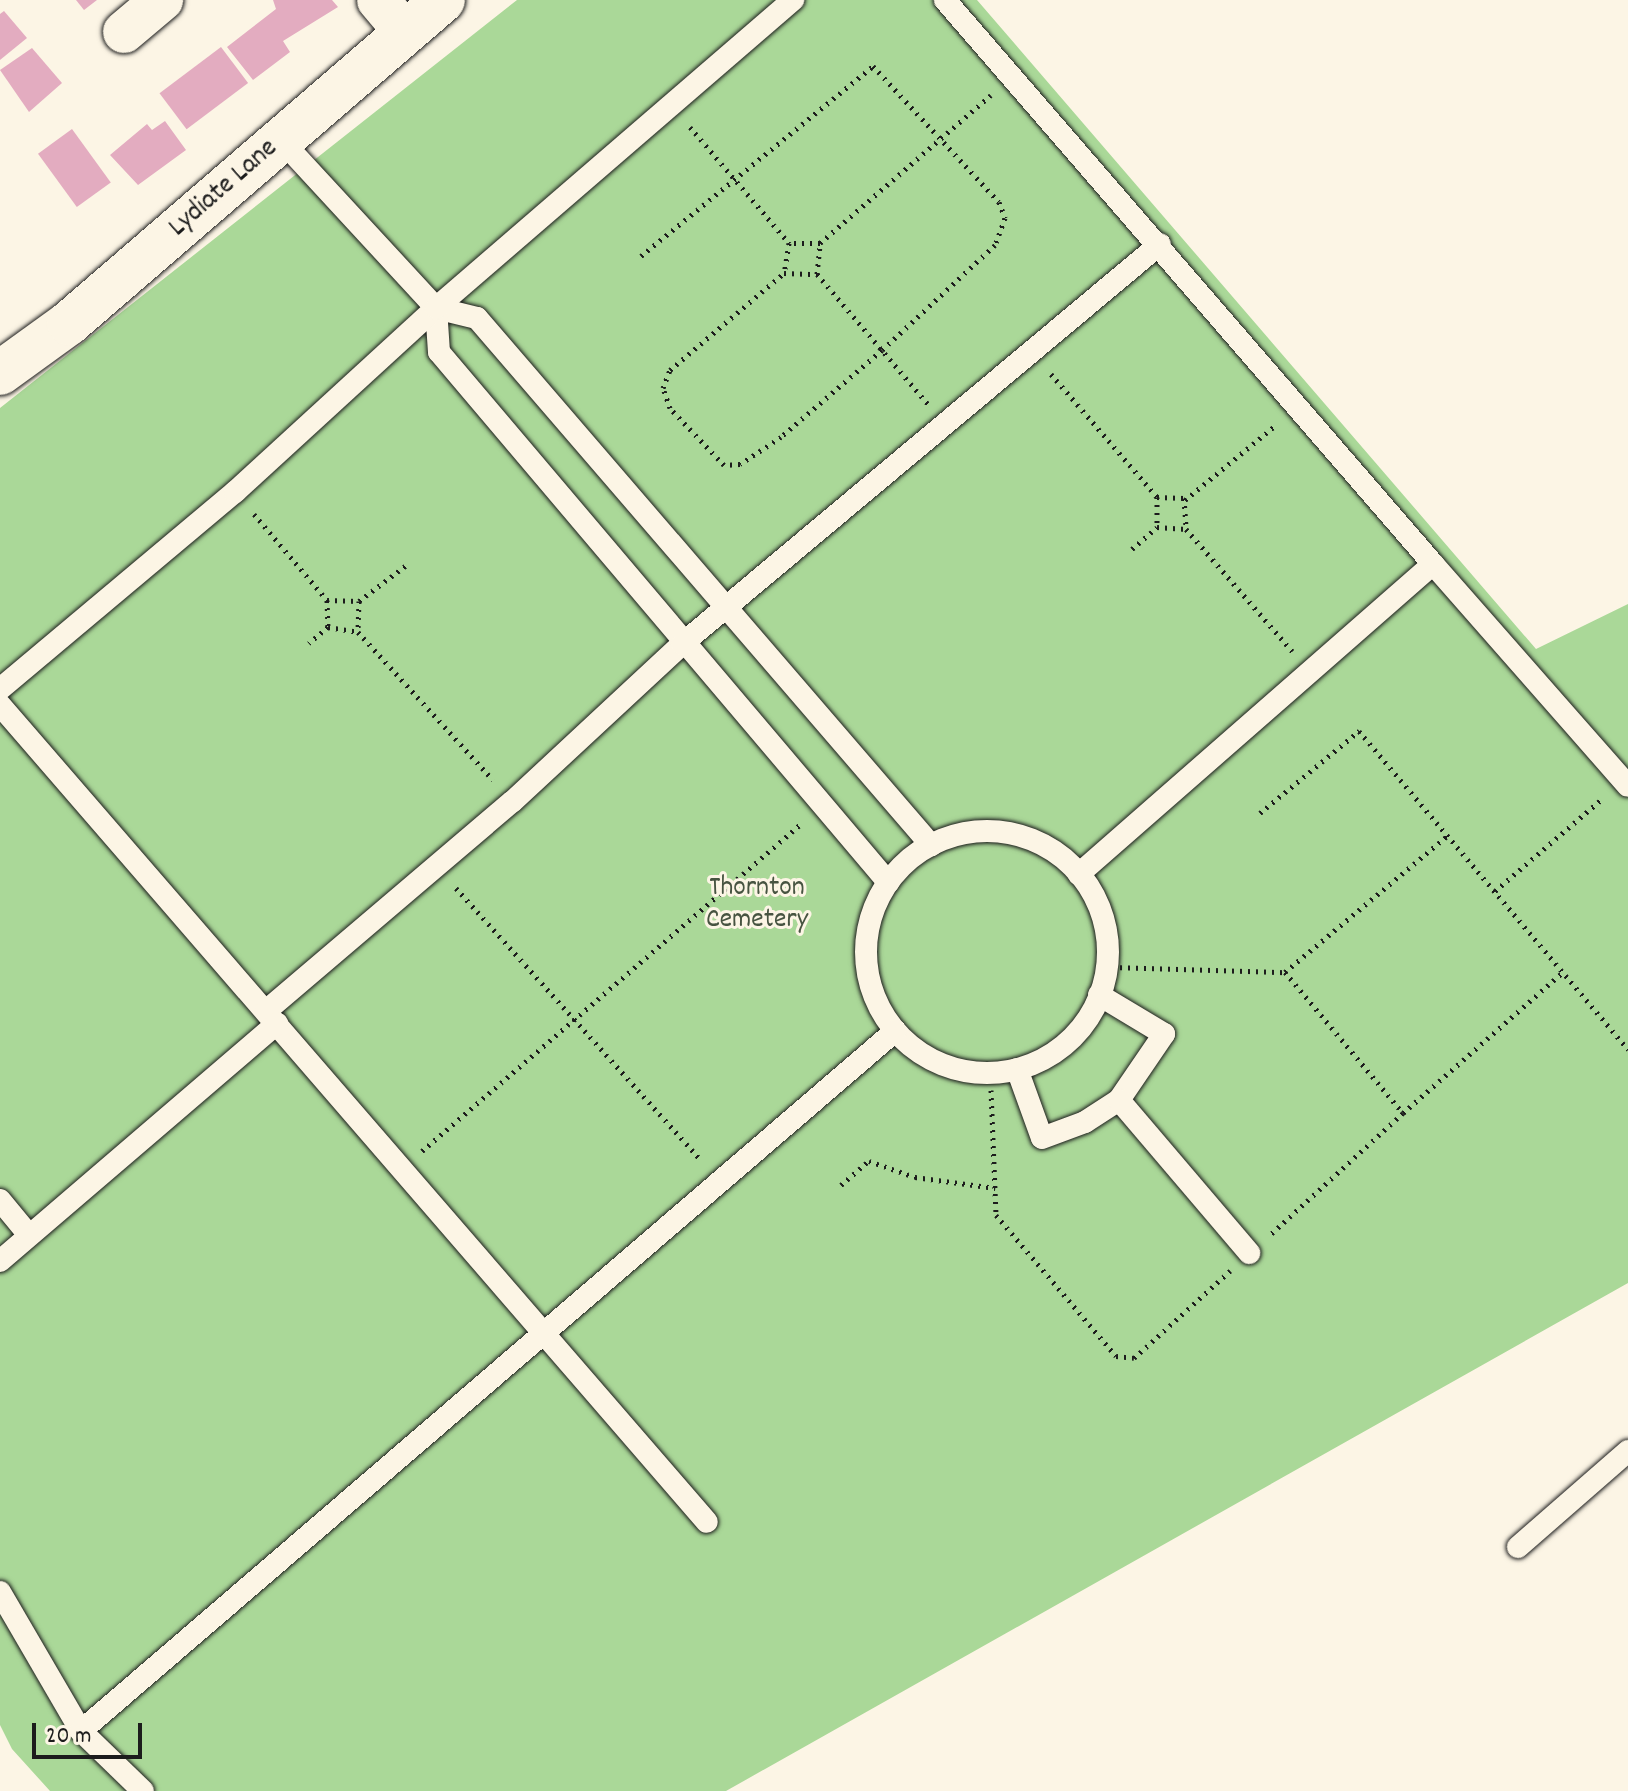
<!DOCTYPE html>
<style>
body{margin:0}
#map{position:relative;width:1628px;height:1791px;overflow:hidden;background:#fcf5e5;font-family:Dekko,sans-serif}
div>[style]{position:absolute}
.green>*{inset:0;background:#aad898}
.building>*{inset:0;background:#e3acc0;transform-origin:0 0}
.path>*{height:5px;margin-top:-2.5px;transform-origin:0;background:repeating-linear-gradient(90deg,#1c1c1c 0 2px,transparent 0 8px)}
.roads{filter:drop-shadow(0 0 2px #1c1c1c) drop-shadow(0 0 2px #1c1c1c)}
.lane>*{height:22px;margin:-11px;padding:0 11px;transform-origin:11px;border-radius:11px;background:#fcf5e5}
.lane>.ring{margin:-11px;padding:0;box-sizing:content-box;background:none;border:22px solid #fcf5e5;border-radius:50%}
.street>*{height:42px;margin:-21px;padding:0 21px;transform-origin:21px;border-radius:21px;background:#fcf5e5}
.secondary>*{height:44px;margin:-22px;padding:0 22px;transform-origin:22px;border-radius:22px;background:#fcf5e5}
span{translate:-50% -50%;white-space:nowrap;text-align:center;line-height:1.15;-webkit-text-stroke:6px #fcf5e5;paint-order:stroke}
.street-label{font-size:28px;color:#1c1c1c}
.park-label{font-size:28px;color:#475441}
.scale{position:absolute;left:32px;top:1723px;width:110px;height:36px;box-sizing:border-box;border:4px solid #1c1c1c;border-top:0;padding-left:10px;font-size:24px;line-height:28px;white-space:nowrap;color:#1c1c1c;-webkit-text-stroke:6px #fcf5e5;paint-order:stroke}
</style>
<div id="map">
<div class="green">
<div style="clip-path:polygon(517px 0,977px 0,1536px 649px,1628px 604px,1628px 1283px,726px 1791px,50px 1791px,12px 1749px,0 1725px,0 408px)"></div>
</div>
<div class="building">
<div style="clip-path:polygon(76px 0,97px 0,84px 10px)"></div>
<div style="clip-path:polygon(273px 0,332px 0,338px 7px,283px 41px,290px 52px,253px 80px,227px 47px,276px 9px)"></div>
<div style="clip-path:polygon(4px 11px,27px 38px,0 60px,0 14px)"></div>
<div style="left:221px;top:47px;width:45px;height:77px;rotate:53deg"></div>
<div style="clip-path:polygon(32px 48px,62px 83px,29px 112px,0 70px)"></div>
<div style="clip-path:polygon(165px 121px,186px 150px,138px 185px,110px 155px,147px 124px,152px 130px)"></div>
<div style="left:72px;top:129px;width:66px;height:42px;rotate:54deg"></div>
</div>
<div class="path">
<div style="left:690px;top:127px;width:153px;rotate:49.5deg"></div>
<div style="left:789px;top:243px;width:30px;rotate:99deg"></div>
<div style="left:784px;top:273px;width:33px;rotate:2deg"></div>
<div style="left:817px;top:274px;width:31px;rotate:-84deg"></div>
<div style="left:820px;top:243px;width:31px;rotate:180deg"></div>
<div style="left:820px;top:243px;width:226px;rotate:-40.9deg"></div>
<div style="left:641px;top:256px;width:300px;rotate:-39.3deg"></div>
<div style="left:873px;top:66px;width:185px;rotate:47.2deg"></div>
<div style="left:999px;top:202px;width:17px;rotate:69deg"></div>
<div style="left:1005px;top:218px;width:29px;rotate:110deg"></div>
<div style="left:995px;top:245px;width:154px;rotate:137.1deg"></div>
<div style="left:882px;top:350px;width:133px;rotate:139.3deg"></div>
<div style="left:781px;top:437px;width:49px;rotate:146.6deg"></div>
<div style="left:740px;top:464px;width:16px;rotate:176deg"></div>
<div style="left:724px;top:465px;width:79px;rotate:-133.5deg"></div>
<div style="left:670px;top:408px;width:21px;rotate:-109deg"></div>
<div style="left:663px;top:388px;width:19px;rotate:-69deg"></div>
<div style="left:670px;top:370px;width:150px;rotate:-40.4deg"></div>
<div style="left:817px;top:274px;width:171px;rotate:49.5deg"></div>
<div style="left:1051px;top:374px;width:162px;rotate:49.2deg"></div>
<div style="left:1157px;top:497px;width:27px;rotate:2deg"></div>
<div style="left:1184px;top:498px;width:31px;rotate:86deg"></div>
<div style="left:1186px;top:529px;width:162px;rotate:49deg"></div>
<div style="left:1157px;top:497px;width:30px;rotate:90deg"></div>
<div style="left:1157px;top:527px;width:29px;rotate:4deg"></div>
<div style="left:1185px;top:500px;width:118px;rotate:-39.5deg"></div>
<div style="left:254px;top:514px;width:113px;rotate:49.7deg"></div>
<div style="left:327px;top:600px;width:27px;rotate:88deg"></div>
<div style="left:328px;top:627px;width:25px;rotate:140deg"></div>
<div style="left:1132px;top:549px;width:33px;rotate:-41deg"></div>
<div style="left:327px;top:600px;width:32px;rotate:2deg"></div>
<div style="left:359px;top:601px;width:31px;rotate:92deg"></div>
<div style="left:359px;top:601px;width:63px;rotate:-37.2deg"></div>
<div style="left:328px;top:627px;width:30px;rotate:9deg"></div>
<div style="left:358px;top:632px;width:200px;rotate:47.6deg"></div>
<div style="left:1260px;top:813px;width:129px;rotate:-39.6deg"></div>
<div style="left:1359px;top:731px;width:417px;rotate:49.8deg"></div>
<div style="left:456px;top:888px;width:366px;rotate:48deg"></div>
<div style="left:1495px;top:891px;width:143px;rotate:-40.7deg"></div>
<div style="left:1112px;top:967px;width:173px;rotate:1.7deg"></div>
<div style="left:1285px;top:972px;width:184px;rotate:50.1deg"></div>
<div style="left:1403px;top:1113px;width:180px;rotate:137.5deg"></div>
<div style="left:1285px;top:972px;width:213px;rotate:-40deg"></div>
<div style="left:991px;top:1090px;width:125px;rotate:87.7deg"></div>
<div style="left:996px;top:1215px;width:185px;rotate:49.6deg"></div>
<div style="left:1116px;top:1356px;width:18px;rotate:6deg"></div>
<div style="left:1134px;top:1358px;width:130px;rotate:-42.2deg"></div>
<div style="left:1403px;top:1113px;width:215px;rotate:-41.4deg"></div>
<div style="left:422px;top:1151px;width:502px;rotate:-40.8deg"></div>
<div style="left:841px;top:1185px;width:37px;rotate:-41deg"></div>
<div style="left:869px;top:1161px;width:49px;rotate:19.2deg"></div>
<div style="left:915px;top:1177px;width:81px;rotate:7.8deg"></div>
</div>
<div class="roads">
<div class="lane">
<div style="left:945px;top:0;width:746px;rotate:49.13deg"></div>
<div style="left:1433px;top:564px;width:471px;rotate:138.8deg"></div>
<div style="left:281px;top:140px;width:229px;rotate:47.3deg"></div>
<div style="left:436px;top:308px;width:42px;rotate:13.7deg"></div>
<div style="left:477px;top:318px;width:696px;rotate:49.26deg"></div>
<div style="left:436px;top:308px;width:44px;rotate:86.1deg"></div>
<div style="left:439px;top:352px;width:695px;rotate:49.73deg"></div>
<div style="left:1433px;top:564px;width:295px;rotate:48.7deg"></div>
<div style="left:0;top:689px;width:307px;rotate:-40deg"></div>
<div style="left:235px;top:492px;width:273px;rotate:-42.5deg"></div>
<div style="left:436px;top:308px;width:472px;rotate:-40.8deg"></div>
<div style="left:0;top:705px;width:1080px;rotate:49.13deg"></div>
<div class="ring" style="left:866px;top:831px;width:220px;height:220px"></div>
<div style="left:266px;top:1011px;width:323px;rotate:-40.4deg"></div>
<div style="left:512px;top:802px;width:232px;rotate:-42.9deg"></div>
<div style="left:682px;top:644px;width:623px;rotate:-39.92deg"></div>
<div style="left:1017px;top:1069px;width:73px;rotate:70.1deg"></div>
<div style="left:1042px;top:1138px;width:46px;rotate:-20.4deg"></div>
<div style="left:1085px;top:1122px;width:40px;rotate:-32.9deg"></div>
<div style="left:1119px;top:1100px;width:80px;rotate:-55.7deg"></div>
<div style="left:1164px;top:1034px;width:76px;rotate:-149deg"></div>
<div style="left:1119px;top:1100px;width:201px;rotate:49.6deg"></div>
<div style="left:0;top:1200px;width:45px;rotate:50.4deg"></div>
<div style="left:0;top:1261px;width:365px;rotate:-40.6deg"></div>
<div style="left:1518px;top:1547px;width:146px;rotate:-41.1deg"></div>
<div style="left:0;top:1592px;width:161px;rotate:59.8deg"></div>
<div style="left:81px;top:1731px;width:86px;rotate:44.1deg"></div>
<div style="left:81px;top:1731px;width:1074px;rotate:-40.69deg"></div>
</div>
<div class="street">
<div style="left:378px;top:0;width:42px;rotate:49.8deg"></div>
<div style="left:124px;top:32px;width:50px;rotate:-40.1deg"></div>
</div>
<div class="secondary">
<div style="left:0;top:373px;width:85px;rotate:-35.9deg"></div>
<div style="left:69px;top:323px;width:494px;rotate:-40.8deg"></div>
</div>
</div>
<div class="street-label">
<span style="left:224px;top:189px;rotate:-41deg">Lydiate Lane</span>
</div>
<div class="park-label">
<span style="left:757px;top:905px">Thornton<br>Cemetery</span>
</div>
<div class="scale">20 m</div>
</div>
